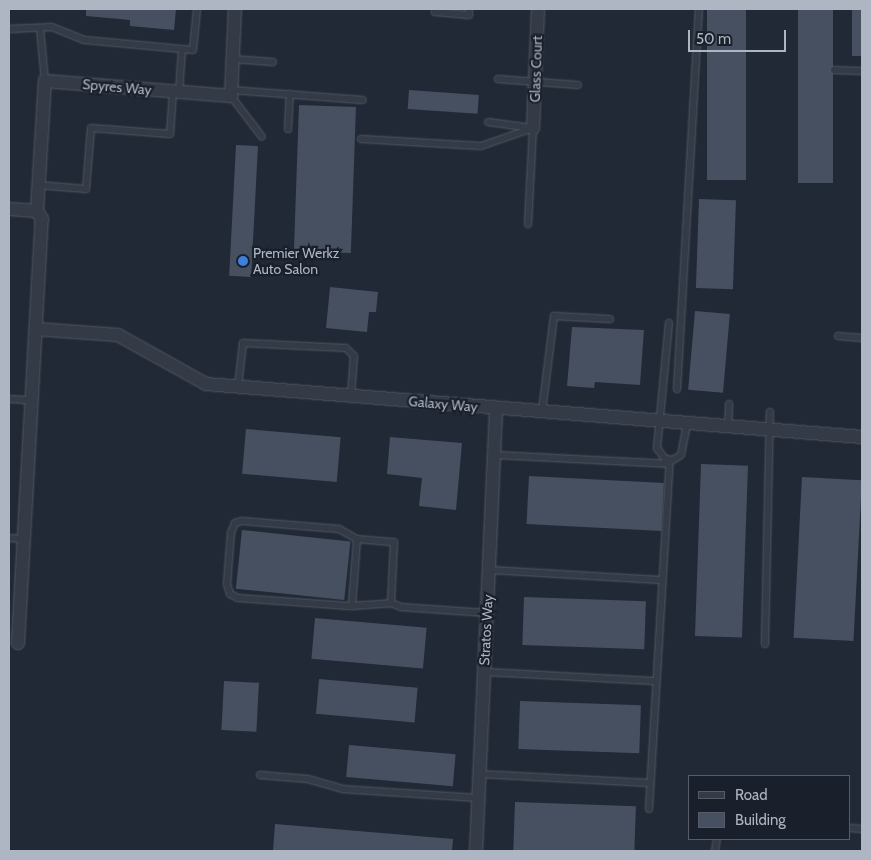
<!DOCTYPE html>
<style>
body{margin:0}
#map{position:relative;width:871px;height:860px;overflow:hidden;background:#212936;font-family:Cabin,sans-serif}
div>[style]{position:absolute}
.building>*{inset:0;background:#475060;transform-origin:0 0}
.roads{filter:drop-shadow(0 0 1px #515864) drop-shadow(0 0 1px #515864)}
.service>*{height:6px;margin:-3px;padding:0 3px;transform-origin:3px;border-radius:3px;background:#343b46}
.minor>*{height:12px;margin:-6px;padding:0 6px;transform-origin:6px;border-radius:6px;background:#343b46}
.dots>*{width:14px;height:14px;translate:-50% -50%;box-sizing:border-box;border:2px solid #1a202b;border-radius:50%}
span{translate:-50% -50%;white-space:nowrap;text-align:center;line-height:1.15;-webkit-text-stroke:4.5px #1a202b;paint-order:stroke}
.street-label{font-size:14px;color:#aeb5c3}
.poi-label{font-size:14px;color:#aeb5c3}
.left{translate:0 -50%;text-align:left}
.frame{position:absolute;inset:0;border:10px solid #aeb5c3;pointer-events:none}
.legend{position:absolute;left:688px;top:775px;width:162px;height:65px;box-sizing:border-box;background:#1a202b;border:1px solid #555c68;margin:0;padding:6px 9px;list-style:none;font-size:15px;color:#aeb5c3}
.legend li{display:flex;align-items:center;gap:10px;height:25px}
.legend b{width:25px;border:1px solid #555c68}
.scale{position:absolute;left:688px;top:30px;width:98px;height:22px;box-sizing:border-box;border:2px solid #aeb5c3;border-top:0;padding-left:6px;font-size:15px;line-height:18px;white-space:nowrap;color:#aeb5c3;-webkit-text-stroke:4px #1a202b;paint-order:stroke}
</style>
<div id="map">
<div class="building">
<div style="clip-path:polygon(86px 9px,176px 9px,174px 30px,130px 26px,130px 20px,86px 16px)"></div>
<div style="left:707px;top:9px;width:39px;height:171px"></div>
<div style="left:798px;top:9px;width:35px;height:174px"></div>
<div style="left:852px;top:9px;width:10px;height:47px"></div>
<div style="left:409px;top:90px;width:70px;height:19px;rotate:4deg"></div>
<div style="left:299px;top:105px;width:57px;height:146px;rotate:2deg"></div>
<div style="left:236px;top:145px;width:22px;height:131px;rotate:3deg"></div>
<div style="left:699px;top:199px;width:37px;height:89px;rotate:2deg"></div>
<div style="clip-path:polygon(330px 287px,378px 292px,376px 312px,369px 312px,367px 332px,326px 328px)"></div>
<div style="left:695px;top:311px;width:35px;height:79px;rotate:5deg"></div>
<div style="clip-path:polygon(572px 327px,644px 330px,640px 385px,595px 382px,594px 388px,567px 386px)"></div>
<div style="left:246px;top:429px;width:95px;height:45px;rotate:5deg"></div>
<div style="clip-path:polygon(390px 437px,462px 443px,456px 510px,419px 506px,422px 478px,387px 474px)"></div>
<div style="left:701px;top:464px;width:47px;height:172px;rotate:2deg"></div>
<div style="left:529px;top:476px;width:135px;height:48px;rotate:3deg"></div>
<div style="left:802px;top:477px;width:60px;height:161px;rotate:3deg"></div>
<div style="left:242px;top:530px;width:109px;height:59px;rotate:6deg"></div>
<div style="left:524px;top:597px;width:122px;height:48px;rotate:2deg"></div>
<div style="left:315px;top:618px;width:112px;height:41px;rotate:5deg"></div>
<div style="left:319px;top:679px;width:99px;height:35px;rotate:5deg"></div>
<div style="left:224px;top:681px;width:35px;height:49px;rotate:3deg"></div>
<div style="left:520px;top:701px;width:121px;height:48px;rotate:2deg"></div>
<div style="left:349px;top:745px;width:107px;height:32px;rotate:5deg"></div>
<div style="left:515px;top:802px;width:121px;height:49px;rotate:2deg"></div>
<div style="clip-path:polygon(275px 824px,453px 839px,452px 851px,273px 851px)"></div>
</div>
<div class="roads">
<div class="service">
<div style="left:435px;top:9px;width:3px;rotate:90deg"></div>
<div style="left:435px;top:12px;width:34px;rotate:5deg"></div>
<div style="left:469px;top:15px;width:6px;rotate:-90deg"></div>
<div style="left:40px;top:28px;width:53px;rotate:84.6deg"></div>
<div style="left:9px;top:29px;width:43px;rotate:-2.7deg"></div>
<div style="left:52px;top:27px;width:35px;rotate:22deg"></div>
<div style="left:85px;top:40px;width:108px;rotate:5.3deg"></div>
<div style="left:193px;top:50px;width:41px;rotate:-84.4deg"></div>
<div style="left:232px;top:59px;width:41px;rotate:4.2deg"></div>
<div style="left:834px;top:70px;width:28px;rotate:2deg"></div>
<div style="left:498px;top:79px;width:80px;rotate:4.3deg"></div>
<div style="left:231px;top:90px;width:132px;rotate:4.3deg"></div>
<div style="left:179px;top:92px;width:43px;rotate:-86deg"></div>
<div style="left:231px;top:96px;width:51px;rotate:52.9deg"></div>
<div style="left:488px;top:122px;width:44px;rotate:7.8deg"></div>
<div style="left:288px;top:129px;width:35px;rotate:-87deg"></div>
<div style="left:361px;top:139px;width:120px;rotate:3.3deg"></div>
<div style="left:481px;top:146px;width:55px;rotate:-19.1deg"></div>
<div style="left:38px;top:185px;width:48px;rotate:4.8deg"></div>
<div style="left:86px;top:189px;width:61px;rotate:-85.3deg"></div>
<div style="left:91px;top:128px;width:79px;rotate:4.3deg"></div>
<div style="left:170px;top:134px;width:42px;rotate:-85.9deg"></div>
<div style="left:528px;top:224px;width:96px;rotate:-87deg"></div>
<div style="left:669px;top:323px;width:126px;rotate:95.5deg"></div>
<div style="left:657px;top:448px;width:14px;rotate:54deg"></div>
<div style="left:665px;top:459px;width:8px;rotate:7deg"></div>
<div style="left:673px;top:460px;width:9px;rotate:-32deg"></div>
<div style="left:681px;top:455px;width:33px;rotate:-79deg"></div>
<div style="left:838px;top:336px;width:24px;rotate:5deg"></div>
<div style="left:238px;top:387px;width:44px;rotate:-83.5deg"></div>
<div style="left:243px;top:343px;width:103px;rotate:2.8deg"></div>
<div style="left:346px;top:348px;width:11px;rotate:45deg"></div>
<div style="left:354px;top:356px;width:40px;rotate:94.3deg"></div>
<div style="left:677px;top:389px;width:381px;rotate:-86.7deg"></div>
<div style="left:9px;top:399px;width:22px;rotate:3deg"></div>
<div style="left:542px;top:411px;width:96px;rotate:-82.8deg"></div>
<div style="left:554px;top:316px;width:56px;rotate:3.1deg"></div>
<div style="left:728px;top:426px;width:22px;rotate:-87deg"></div>
<div style="left:494px;top:455px;width:175px;rotate:2.9deg"></div>
<div style="left:9px;top:538px;width:15px;rotate:4deg"></div>
<div style="left:357px;top:539px;width:37px;rotate:5deg"></div>
<div style="left:394px;top:542px;width:61px;rotate:92.8deg"></div>
<div style="left:391px;top:603px;width:11px;rotate:22deg"></div>
<div style="left:401px;top:607px;width:86px;rotate:4deg"></div>
<div style="left:489px;top:570px;width:173px;rotate:3.3deg"></div>
<div style="left:352px;top:606px;width:67px;rotate:-85.7deg"></div>
<div style="left:357px;top:539px;width:21px;rotate:-151deg"></div>
<div style="left:339px;top:529px;width:97px;rotate:-175.3deg"></div>
<div style="left:242px;top:521px;width:7px;rotate:164deg"></div>
<div style="left:235px;top:523px;width:11px;rotate:112deg"></div>
<div style="left:231px;top:533px;width:51px;rotate:94.5deg"></div>
<div style="left:227px;top:584px;width:10px;rotate:73deg"></div>
<div style="left:230px;top:594px;width:9px;rotate:27deg"></div>
<div style="left:238px;top:598px;width:111px;rotate:4.1deg"></div>
<div style="left:349px;top:606px;width:3px"></div>
<div style="left:352px;top:606px;width:39px;rotate:-4deg"></div>
<div style="left:765px;top:644px;width:232px;rotate:-88.8deg"></div>
<div style="left:484px;top:672px;width:172px;rotate:3deg"></div>
<div style="left:479px;top:774px;width:171px;rotate:3deg"></div>
<div style="left:260px;top:775px;width:48px;rotate:4.8deg"></div>
<div style="left:308px;top:779px;width:35px;rotate:16deg"></div>
<div style="left:342px;top:789px;width:136px;rotate:3.8deg"></div>
<div style="left:649px;top:809px;width:350px;rotate:-86.6deg"></div>
<div style="left:850px;top:828px;width:12px;rotate:5deg"></div>
<div style="left:715px;top:851px;width:12px;rotate:-81deg"></div>
</div>
<div class="minor">
<div style="left:533px;top:128px;width:119px;rotate:-87.6deg"></div>
<div style="left:9px;top:209px;width:28px;rotate:4deg"></div>
<div style="left:37px;top:211px;width:130px;rotate:-86.5deg"></div>
<div style="left:45px;top:81px;width:187px;rotate:4.6deg"></div>
<div style="left:231px;top:96px;width:87px;rotate:-87.4deg"></div>
<div style="left:36px;top:329px;width:82px;rotate:4.2deg"></div>
<div style="left:118px;top:335px;width:101px;rotate:29.1deg"></div>
<div style="left:206px;top:384px;width:658px;rotate:4.62deg"></div>
<div style="left:18px;top:643px;width:425px;rotate:-86.8deg"></div>
<div style="left:42px;top:219px;width:9px;rotate:-122deg"></div>
<div style="left:476px;top:851px;width:443px;rotate:-87.4deg"></div>
</div>
</div>
<div class="dots">
<div style="left:243px;top:261px;background:#3f7fe0"></div>
</div>
<div class="street-label">
<span style="left:536px;top:69px;rotate:-88deg">Glass Court</span>
<span style="left:117px;top:87px;rotate:5deg">Spyres Way</span>
<span style="left:443px;top:404px;rotate:5deg">Galaxy Way</span>
<span style="left:486px;top:630px;rotate:-87deg">Stratos Way</span>
</div>
<div class="poi-label">
<span class="left" style="left:253px;top:261px">Premier Werkz<br>Auto Salon</span>
</div>
<div class="frame"></div>
<ul class="legend">
<li><b style="height:6px;background:#343b46"></b>Road</li>
<li><b style="height:14px;background:#475060"></b>Building</li>
</ul>
<div class="scale">50 m</div>
</div>
